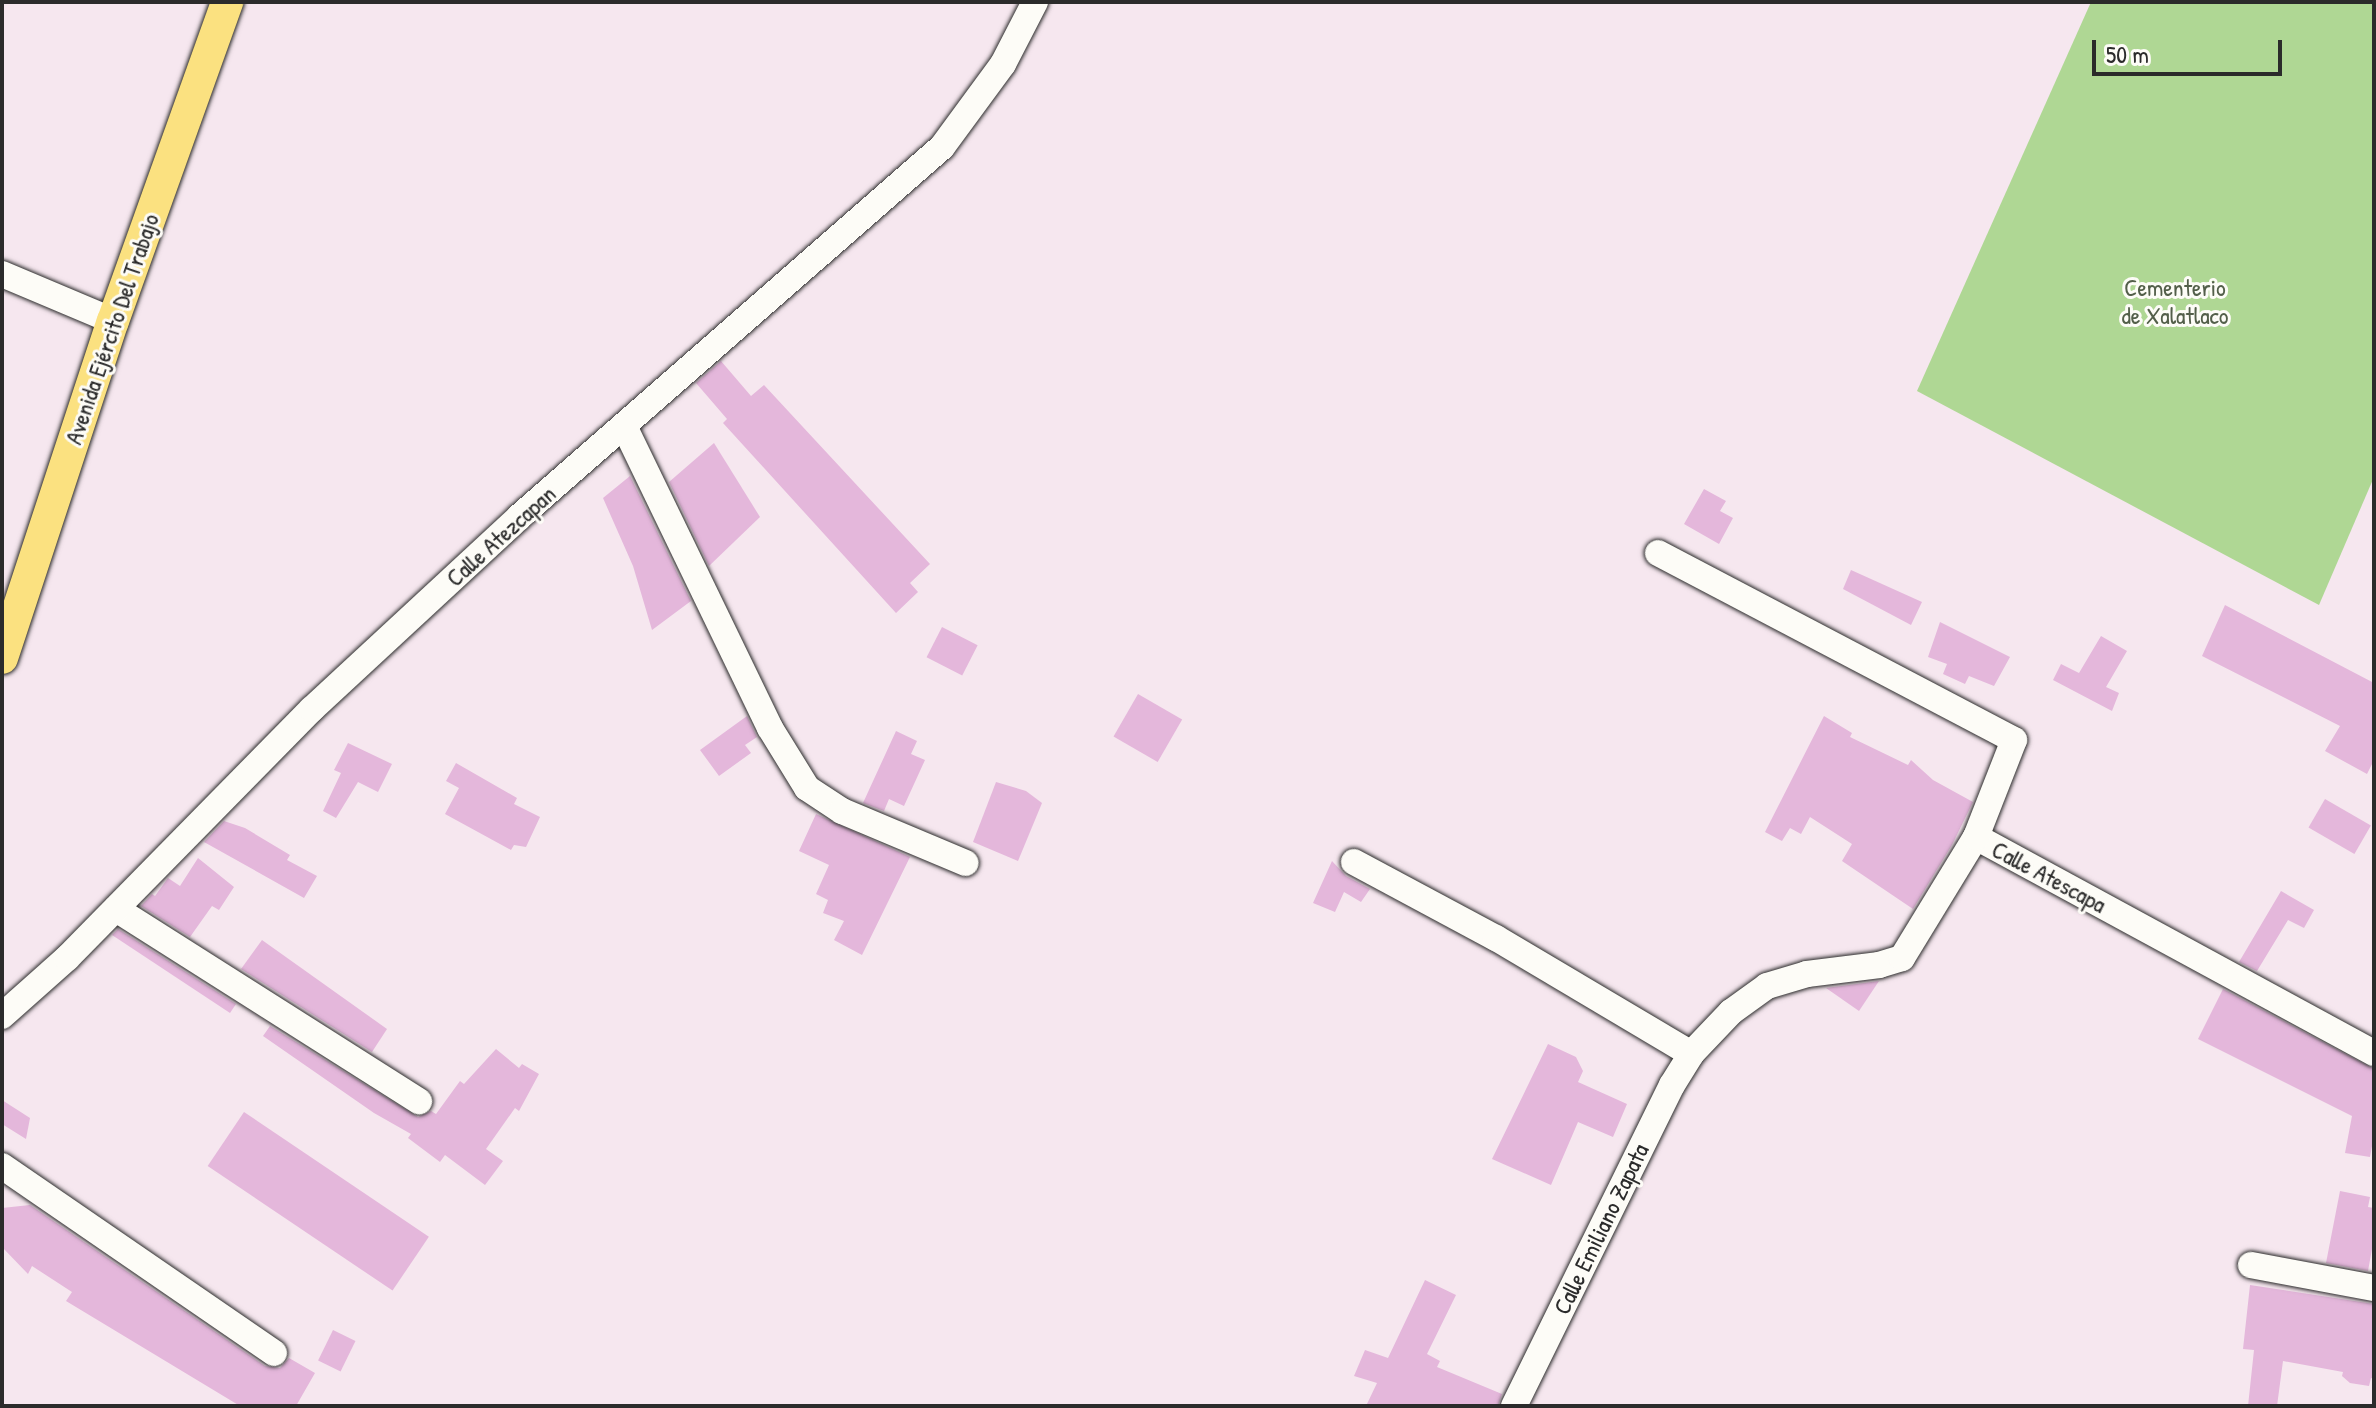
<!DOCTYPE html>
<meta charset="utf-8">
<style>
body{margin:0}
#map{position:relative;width:2376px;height:1408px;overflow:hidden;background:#f6e7ef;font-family:"Patrick Hand",sans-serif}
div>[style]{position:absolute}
.green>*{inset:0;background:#afd794}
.building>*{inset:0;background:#e4b7db;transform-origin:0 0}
.roads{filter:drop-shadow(0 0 2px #2b2b2b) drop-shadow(0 0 2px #2b2b2b)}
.minor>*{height:26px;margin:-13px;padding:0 13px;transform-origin:13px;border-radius:13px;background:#fdfcf7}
.major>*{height:32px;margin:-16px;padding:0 16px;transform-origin:16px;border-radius:16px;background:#fbe180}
span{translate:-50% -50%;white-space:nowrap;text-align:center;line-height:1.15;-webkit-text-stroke:6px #fdfcf7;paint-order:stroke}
.park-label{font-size:24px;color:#535f4a}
.street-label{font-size:24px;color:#2b2b2b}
.frame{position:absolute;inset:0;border:4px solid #2b2b2b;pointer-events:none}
.scale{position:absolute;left:2092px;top:40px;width:190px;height:36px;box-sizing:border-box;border:4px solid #2b2b2b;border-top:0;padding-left:10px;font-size:24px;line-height:28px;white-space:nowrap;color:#2b2b2b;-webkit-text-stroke:6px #fdfcf7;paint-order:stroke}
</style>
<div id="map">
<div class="green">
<div style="clip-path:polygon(2091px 2px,2374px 2px,2374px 477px,2319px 605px,1917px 391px)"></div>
</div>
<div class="building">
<div style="clip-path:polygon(721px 361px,751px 396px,764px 385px,930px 564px,910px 583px,918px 592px,896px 613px,723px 423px,727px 419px,696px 383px)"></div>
<div style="clip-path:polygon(714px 443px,760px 517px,709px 566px,669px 482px)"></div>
<div style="clip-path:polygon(630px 476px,691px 601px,652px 630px,633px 566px,603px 498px)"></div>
<div style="clip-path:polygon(1704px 489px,1726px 501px,1720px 511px,1733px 518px,1719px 544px,1684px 524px)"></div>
<div style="clip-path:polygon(1851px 570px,1922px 602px,1911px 625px,1843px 589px)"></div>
<div style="clip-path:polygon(2225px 605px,2374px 683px,2374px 760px,2367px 774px,2325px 751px,2340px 726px,2202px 656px)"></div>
<div style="clip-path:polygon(1940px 622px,2010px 657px,1994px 686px,1969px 676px,1965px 684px,1943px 674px,1947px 664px,1928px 657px)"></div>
<div style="left:942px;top:627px;width:40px;height:34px;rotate:27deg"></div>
<div style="clip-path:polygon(2101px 636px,2127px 651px,2106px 687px,2119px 693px,2112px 711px,2053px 680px,2061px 664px,2079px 673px)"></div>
<div style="left:1138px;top:694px;width:51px;height:49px;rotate:30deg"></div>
<div style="clip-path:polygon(747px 716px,757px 737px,745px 745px,751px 753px,719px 776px,700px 750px)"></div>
<div style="clip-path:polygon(1824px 716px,1852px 733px,1850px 737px,1908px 765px,1911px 760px,1933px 780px,1973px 802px,1952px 845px,1913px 909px,1842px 861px,1852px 844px,1810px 817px,1801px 834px,1790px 828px,1782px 841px,1765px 832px)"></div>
<div style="clip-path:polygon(896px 731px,917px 741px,911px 754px,925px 760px,904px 806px,889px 799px,884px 811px,863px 803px)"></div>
<div style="clip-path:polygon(348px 743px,392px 764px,378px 792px,358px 782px,336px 818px,323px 811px,341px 773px,334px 770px)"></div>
<div style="clip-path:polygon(456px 763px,517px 798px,514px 804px,540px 817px,526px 847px,514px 845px,511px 850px,445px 814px,459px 788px,446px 781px)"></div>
<div style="clip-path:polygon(996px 782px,1026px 791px,1042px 803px,1018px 861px,973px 842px)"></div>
<div style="left:2325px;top:799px;width:53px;height:33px;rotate:30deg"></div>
<div style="clip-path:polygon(816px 814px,910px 857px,862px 955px,834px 940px,844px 921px,823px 913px,828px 900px,816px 894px,829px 865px,799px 851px)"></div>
<div style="clip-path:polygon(224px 821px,245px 828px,290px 855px,287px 860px,317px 876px,304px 898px,204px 842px)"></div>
<div style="clip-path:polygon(198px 858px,234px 887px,219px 910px,212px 906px,190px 937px,141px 906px,152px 894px,155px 896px,168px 878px,180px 886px)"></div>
<div style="clip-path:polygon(1332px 861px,1346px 876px,1370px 889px,1361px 902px,1344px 892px,1335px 912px,1313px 903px)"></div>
<div style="clip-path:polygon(2281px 891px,2314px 910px,2304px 928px,2288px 920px,2257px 971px,2239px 962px)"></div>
<div style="clip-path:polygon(118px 929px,236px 1004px,230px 1013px,112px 935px)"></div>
<div style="clip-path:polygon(262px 940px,387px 1029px,372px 1052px,241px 969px)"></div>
<div style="clip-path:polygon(1879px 981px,1859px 1011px,1826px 988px)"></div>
<div style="clip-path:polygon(2223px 989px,2374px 1069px,2374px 1135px,2370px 1157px,2345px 1153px,2352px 1116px,2198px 1039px)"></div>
<div style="clip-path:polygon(270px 1026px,418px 1117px,431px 1111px,436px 1114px,460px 1081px,464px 1084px,496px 1049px,519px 1068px,522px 1064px,539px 1074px,519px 1111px,515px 1108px,486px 1149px,503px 1161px,485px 1185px,445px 1155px,440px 1162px,408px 1138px,411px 1134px,374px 1113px,263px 1036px)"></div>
<div style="clip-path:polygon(1548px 1044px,1576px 1057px,1583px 1071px,1578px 1082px,1627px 1104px,1613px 1137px,1578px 1122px,1551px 1185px,1492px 1159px)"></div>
<div style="clip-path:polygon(2px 1100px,30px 1118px,26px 1139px,2px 1124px)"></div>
<div style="left:244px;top:1112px;width:223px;height:65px;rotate:34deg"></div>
<div style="clip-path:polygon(2340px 1191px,2370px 1197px,2368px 1207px,2374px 1208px,2374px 1238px,2368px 1271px,2326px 1263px)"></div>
<div style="clip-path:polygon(30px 1205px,265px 1366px,280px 1368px,289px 1358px,315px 1373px,296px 1406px,240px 1406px,66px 1301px,72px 1292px,32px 1266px,28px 1274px,2px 1247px,2px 1208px)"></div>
<div style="clip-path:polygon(1425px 1280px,1456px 1295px,1427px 1354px,1440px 1361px,1437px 1367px,1502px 1394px,1498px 1406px,1366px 1406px,1377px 1383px,1354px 1376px,1365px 1350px,1388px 1358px)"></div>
<div style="clip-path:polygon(2250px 1285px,2374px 1304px,2374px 1379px,2371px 1378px,2369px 1386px,2350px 1383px,2342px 1376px,2343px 1372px,2283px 1361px,2277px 1406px,2248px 1406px,2254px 1350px,2243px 1349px)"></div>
<div style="left:333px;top:1330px;width:25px;height:34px;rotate:26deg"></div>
</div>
<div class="roads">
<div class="minor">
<div style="left:2px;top:274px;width:121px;rotate:22.9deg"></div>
<div style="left:625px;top:428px;width:333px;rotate:64.2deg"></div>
<div style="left:770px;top:728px;width:70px;rotate:58.3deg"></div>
<div style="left:807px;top:788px;width:42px;rotate:33.3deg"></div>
<div style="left:842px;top:811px;width:134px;rotate:22.8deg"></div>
<div style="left:1976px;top:837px;width:453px;rotate:28.5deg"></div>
<div style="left:1354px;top:862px;width:161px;rotate:28.2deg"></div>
<div style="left:1496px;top:938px;width:227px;rotate:30.7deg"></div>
<div style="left:116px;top:909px;width:359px;rotate:32.4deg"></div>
<div style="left:2px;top:1016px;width:87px;rotate:-41.7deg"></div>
<div style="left:67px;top:958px;width:349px;rotate:-45.5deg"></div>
<div style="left:312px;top:709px;width:282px;rotate:-42.8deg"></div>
<div style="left:519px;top:517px;width:562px;rotate:-41.18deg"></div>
<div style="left:942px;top:147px;width:103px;rotate:-53.7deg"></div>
<div style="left:1003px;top:64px;width:70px;rotate:-62.7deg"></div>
<div style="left:2px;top:1166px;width:330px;rotate:34.5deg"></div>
<div style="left:2251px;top:1265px;width:125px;rotate:10.6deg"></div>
<div style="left:1514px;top:1406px;width:358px;rotate:-63.8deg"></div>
<div style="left:1672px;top:1085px;width:36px;rotate:-58deg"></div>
<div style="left:1691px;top:1054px;width:58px;rotate:-46.4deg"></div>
<div style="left:1731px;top:1012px;width:44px;rotate:-35.8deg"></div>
<div style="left:1767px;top:986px;width:42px;rotate:-16.7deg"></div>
<div style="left:1807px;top:974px;width:73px;rotate:-7.1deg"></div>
<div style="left:1879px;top:965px;width:24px;rotate:-17deg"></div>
<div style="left:1902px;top:958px;width:142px;rotate:-58.6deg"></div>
<div style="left:1976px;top:837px;width:104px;rotate:-68.6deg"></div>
<div style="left:2014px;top:740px;width:402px;rotate:-152.3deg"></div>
</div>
<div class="major">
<div style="left:2px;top:658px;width:355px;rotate:-71.8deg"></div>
<div style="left:113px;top:321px;width:339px;rotate:-70.3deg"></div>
</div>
</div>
<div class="park-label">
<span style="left:2175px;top:302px">Cementerio<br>de Xalatlaco</span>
</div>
<div class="street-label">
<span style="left:112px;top:329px;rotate:-71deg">Avenida Ejército Del Trabajo</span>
<span style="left:501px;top:536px;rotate:-42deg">Calle Atezcapan</span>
<span style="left:2049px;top:877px;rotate:28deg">Calle Atescapa</span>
<span style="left:1601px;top:1229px;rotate:-64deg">Calle Emiliano Zapata</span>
</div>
<div class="frame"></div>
<div class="scale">50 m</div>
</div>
